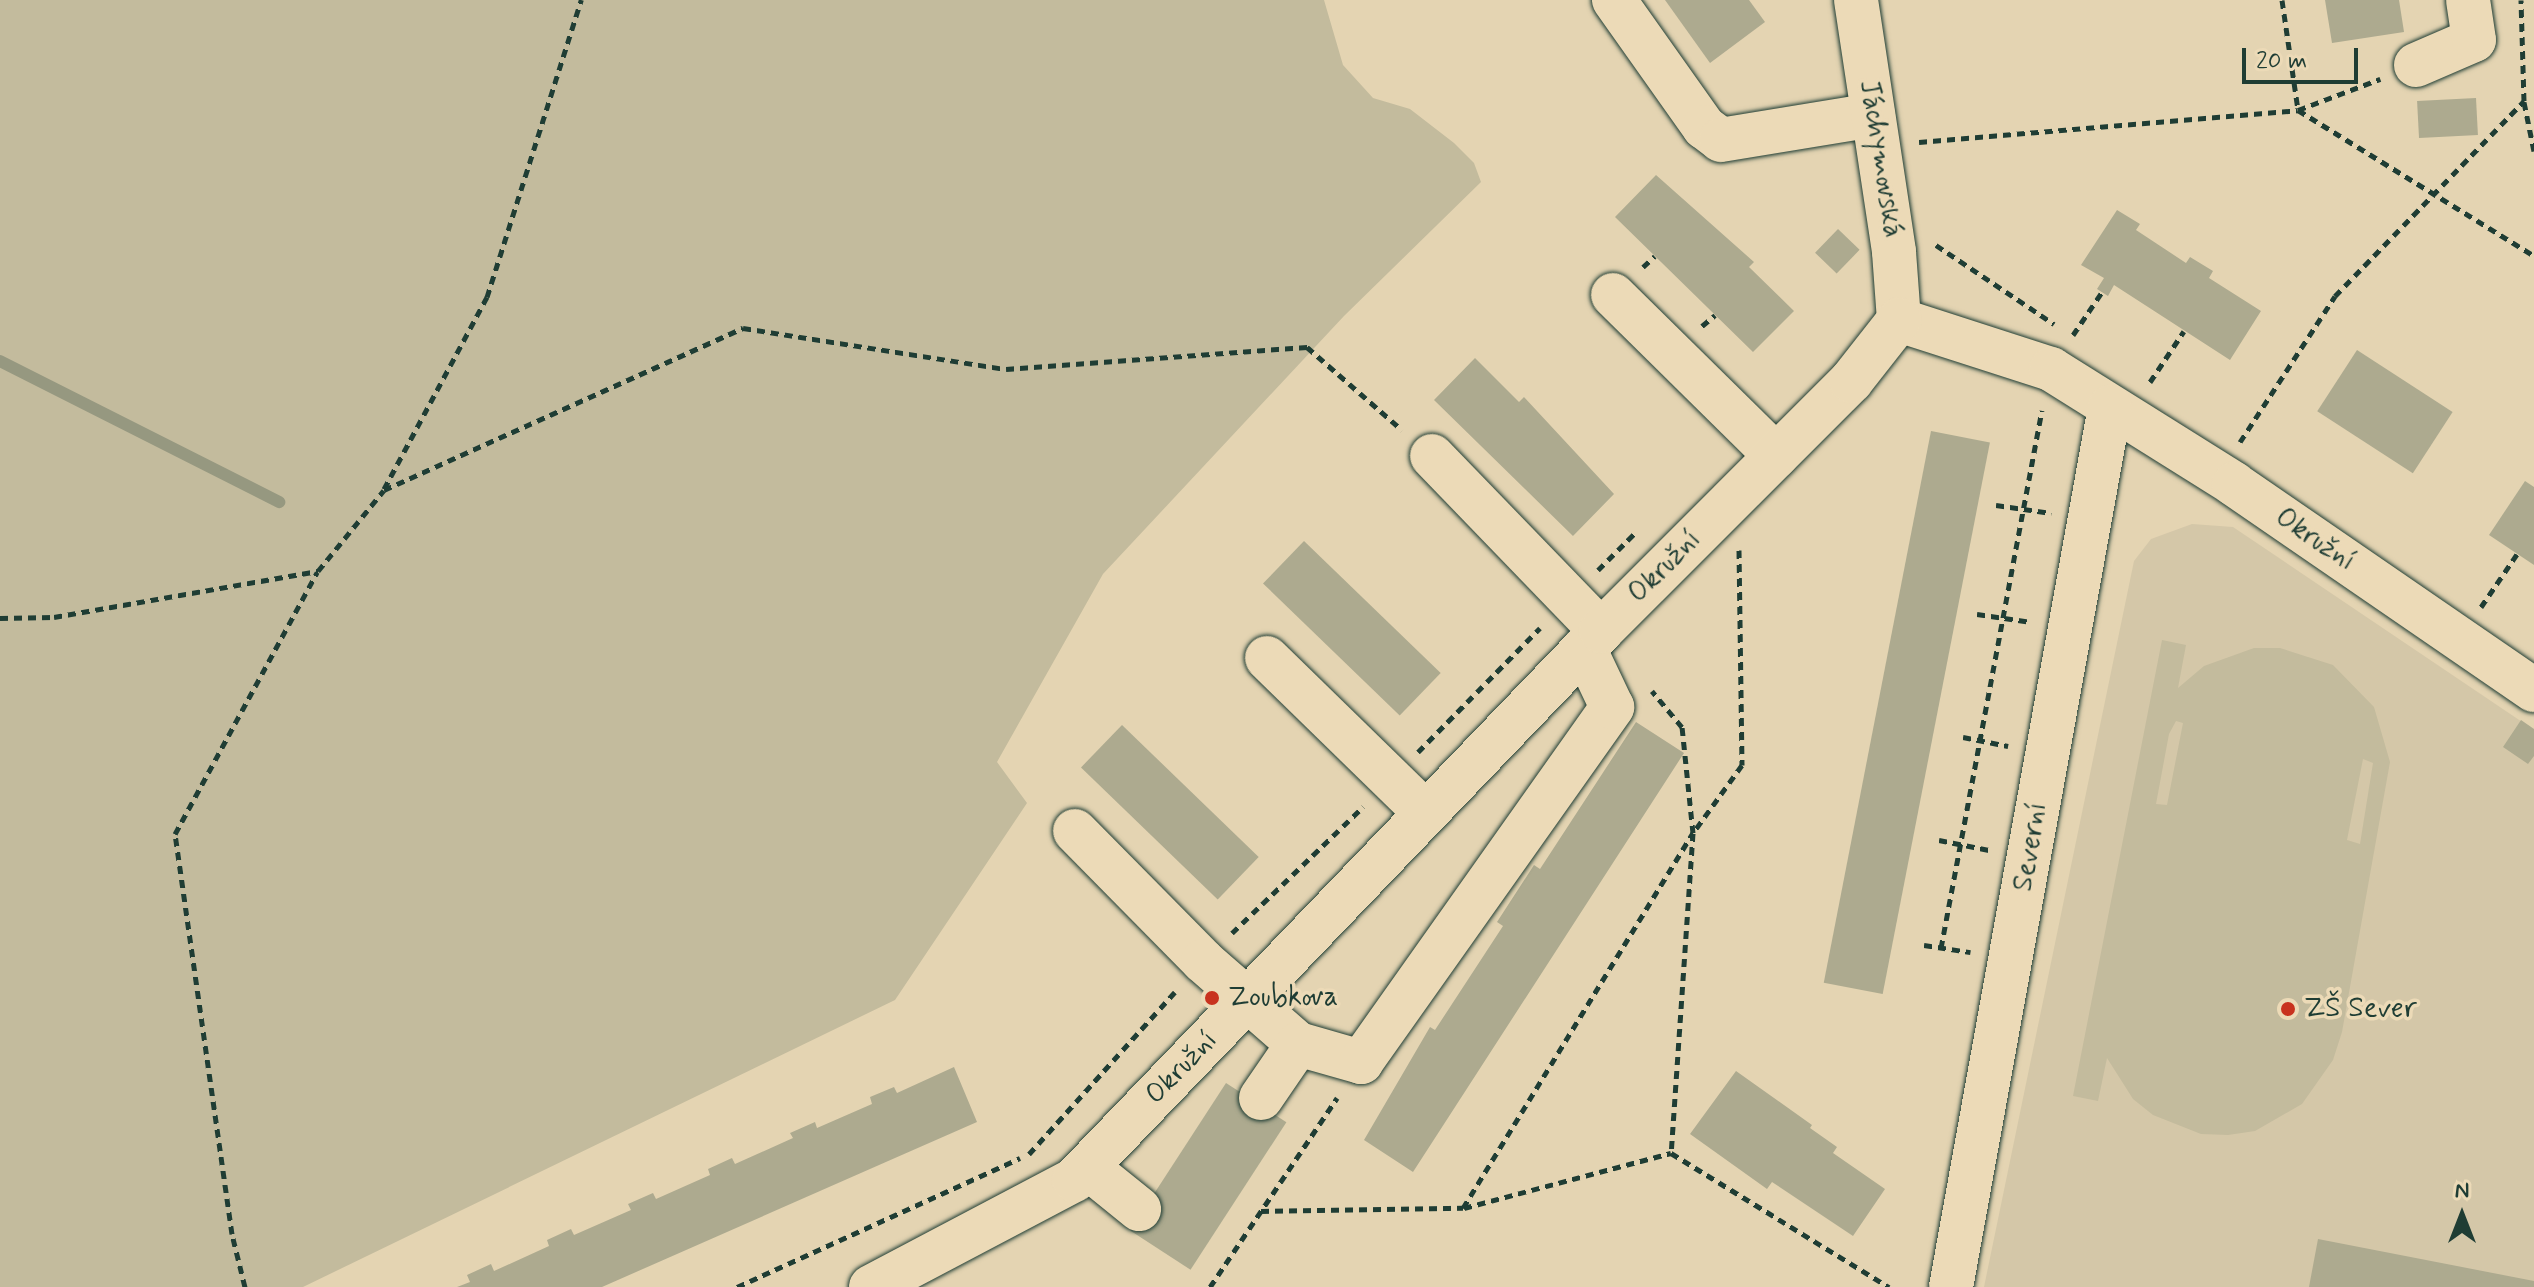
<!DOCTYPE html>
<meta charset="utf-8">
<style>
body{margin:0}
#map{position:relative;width:2534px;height:1287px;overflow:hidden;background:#e4d4b2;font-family:Mynerve,sans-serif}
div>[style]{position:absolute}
.built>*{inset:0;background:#d4c7a8}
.green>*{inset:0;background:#c3bb9d}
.stream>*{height:12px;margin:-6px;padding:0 6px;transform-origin:6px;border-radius:6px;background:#969880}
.building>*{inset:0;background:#adaa8f;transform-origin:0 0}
.path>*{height:5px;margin-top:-2.5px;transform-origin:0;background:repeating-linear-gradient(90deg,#1f3d34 0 8px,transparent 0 14px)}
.roads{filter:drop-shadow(0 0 2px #1f3d34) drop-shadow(0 0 2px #1f3d34)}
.minor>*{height:44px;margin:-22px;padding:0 22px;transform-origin:22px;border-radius:22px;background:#ecdab7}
.dots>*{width:22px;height:22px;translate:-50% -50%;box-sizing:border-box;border:4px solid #ecdab7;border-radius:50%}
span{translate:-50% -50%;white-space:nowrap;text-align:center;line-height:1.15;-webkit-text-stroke:7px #ecdab7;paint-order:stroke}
.street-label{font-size:28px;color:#1f3d34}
.poi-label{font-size:28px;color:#1f3d34}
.left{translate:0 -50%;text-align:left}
.north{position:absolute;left:2422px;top:1175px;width:80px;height:80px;-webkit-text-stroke:6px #ecdab7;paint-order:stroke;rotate:0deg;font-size:22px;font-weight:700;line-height:32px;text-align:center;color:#1f3d34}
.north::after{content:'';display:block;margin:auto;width:28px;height:36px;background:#1f3d34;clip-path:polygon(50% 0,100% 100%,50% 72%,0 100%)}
.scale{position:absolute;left:2242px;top:48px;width:116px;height:36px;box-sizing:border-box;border:4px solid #1f3d34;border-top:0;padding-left:10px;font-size:24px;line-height:28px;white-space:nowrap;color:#1f3d34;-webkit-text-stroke:6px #ecdab7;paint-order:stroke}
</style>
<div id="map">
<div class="built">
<div style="clip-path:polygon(2192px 524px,2233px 527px,2534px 730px,2534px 1287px,1984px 1287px,2134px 561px,2151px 539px)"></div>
</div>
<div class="green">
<div style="clip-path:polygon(0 0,1324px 0,1343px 65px,1373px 98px,1410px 109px,1454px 143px,1474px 163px,1481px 182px,1344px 316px,1103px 574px,997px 762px,1027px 803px,895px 1000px,303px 1287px,0 1287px)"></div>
<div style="clip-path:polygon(evenodd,2162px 640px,2186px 645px,2178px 688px,2204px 666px,2254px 648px,2280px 648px,2333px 665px,2374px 707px,2390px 762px,2342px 1032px,2333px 1060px,2302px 1104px,2255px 1131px,2228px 1135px,2201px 1134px,2153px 1115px,2133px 1099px,2107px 1058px,2098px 1101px,2073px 1096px,2162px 640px,2176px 721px,2183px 723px,2167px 805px,2156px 804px,2169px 734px,2176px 721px,2162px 640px,2363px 759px,2373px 763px,2360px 844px,2347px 840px,2363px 759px)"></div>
</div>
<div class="stream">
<div style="left:0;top:361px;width:313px;rotate:26.8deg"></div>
</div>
<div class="building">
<div style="clip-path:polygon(1665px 0,1749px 0,1765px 22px,1710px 63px)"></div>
<div style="clip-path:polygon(2325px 0,2399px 0,2404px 32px,2332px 43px)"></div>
<div style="left:2476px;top:98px;width:37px;height:59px;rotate:87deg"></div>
<div style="clip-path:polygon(1656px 175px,1754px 262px,1749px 267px,1794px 311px,1753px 352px,1615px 217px)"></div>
<div style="clip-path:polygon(2117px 210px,2140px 224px,2136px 230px,2186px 263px,2190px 257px,2213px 271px,2209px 278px,2261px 311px,2230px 360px,2114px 285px,2108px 296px,2097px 289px,2104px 278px,2081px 265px)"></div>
<div style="left:1838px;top:229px;width:30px;height:33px;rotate:44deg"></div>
<div style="left:2357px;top:350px;width:114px;height:73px;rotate:33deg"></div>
<div style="clip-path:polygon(1475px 358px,1519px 402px,1524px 397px,1614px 494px,1573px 536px,1434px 400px)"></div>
<div style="left:1931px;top:431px;width:60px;height:562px;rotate:11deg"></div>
<div style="clip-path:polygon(2525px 481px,2534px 487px,2534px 565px,2489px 535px)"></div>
<div style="left:1304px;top:541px;width:190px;height:59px;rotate:44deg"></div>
<div style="clip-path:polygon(2521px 720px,2534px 729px,2534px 756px,2528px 764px,2503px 747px)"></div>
<div style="clip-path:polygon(1636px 722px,1684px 753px,1413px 1172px,1364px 1140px,1430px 1027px,1435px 1030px,1503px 926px,1497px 922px,1534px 865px,1540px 869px)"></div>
<div style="left:1122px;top:725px;width:190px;height:59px;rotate:44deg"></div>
<div style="clip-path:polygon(954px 1067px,977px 1122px,895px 1158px,602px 1287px,457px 1287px,470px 1282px,467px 1275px,491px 1264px,494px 1271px,549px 1246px,547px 1240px,571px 1229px,574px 1235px,631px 1210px,628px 1204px,653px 1193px,656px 1199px,710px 1175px,708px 1169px,732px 1158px,735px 1164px,793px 1138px,790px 1133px,815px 1122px,817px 1128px,872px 1104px,870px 1097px,894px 1087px,897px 1093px)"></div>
<div style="clip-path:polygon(1736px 1071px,1812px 1125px,1810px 1128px,1837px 1147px,1833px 1153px,1885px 1189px,1853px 1236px,1772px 1182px,1767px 1189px,1690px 1134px)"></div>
<div style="left:1226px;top:1083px;width:72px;height:176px;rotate:33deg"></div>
<div style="clip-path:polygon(2318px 1239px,2534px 1281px,2534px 1287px,2309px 1287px)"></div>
</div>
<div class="path">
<div style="left:2282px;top:0;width:111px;rotate:81.7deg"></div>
<div style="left:2298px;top:110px;width:88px;rotate:-20.7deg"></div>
<div style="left:2524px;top:102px;width:50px;rotate:78.5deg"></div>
<div style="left:1919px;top:142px;width:380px;rotate:-4.8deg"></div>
<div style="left:2298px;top:110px;width:278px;rotate:31.7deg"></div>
<div style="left:1936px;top:245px;width:142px;rotate:33.8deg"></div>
<div style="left:1643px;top:267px;width:16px;rotate:-43deg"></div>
<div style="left:1702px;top:326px;width:17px;rotate:-40deg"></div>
<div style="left:2073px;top:335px;width:52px;rotate:-56deg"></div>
<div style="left:2150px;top:382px;width:61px;rotate:-56.3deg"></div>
<div style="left:2240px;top:442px;width:174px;rotate:-56.9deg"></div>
<div style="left:2335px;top:296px;width:272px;rotate:-45.9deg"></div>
<div style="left:2524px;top:101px;width:101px;rotate:-91.7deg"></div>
<div style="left:384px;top:489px;width:218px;rotate:-61.8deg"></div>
<div style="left:487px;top:297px;width:312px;rotate:-72.4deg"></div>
<div style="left:1996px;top:505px;width:56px;rotate:8.3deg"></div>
<div style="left:1739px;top:550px;width:215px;rotate:89.2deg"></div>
<div style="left:1742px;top:765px;width:84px;rotate:125.8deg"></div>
<div style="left:1693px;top:833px;width:321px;rotate:93.9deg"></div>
<div style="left:1671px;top:1153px;width:256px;rotate:31.6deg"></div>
<div style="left:1598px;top:570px;width:54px;rotate:-45deg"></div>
<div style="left:2481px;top:607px;width:64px;rotate:-55.8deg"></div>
<div style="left:1977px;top:614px;width:55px;rotate:8.4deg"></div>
<div style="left:0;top:618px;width:54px;rotate:-1.1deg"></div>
<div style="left:54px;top:617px;width:268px;rotate:-9.9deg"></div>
<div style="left:318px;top:571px;width:104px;rotate:-50.8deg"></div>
<div style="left:384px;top:490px;width:394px;rotate:-24.3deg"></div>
<div style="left:743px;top:328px;width:266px;rotate:8.9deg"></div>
<div style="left:1006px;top:369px;width:302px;rotate:-4.2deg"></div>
<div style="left:1307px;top:347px;width:126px;rotate:41.1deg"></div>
<div style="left:1963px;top:737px;width:46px;rotate:11.3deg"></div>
<div style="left:1418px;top:752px;width:174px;rotate:-45.5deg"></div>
<div style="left:1939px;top:840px;width:51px;rotate:11.3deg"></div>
<div style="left:1232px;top:933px;width:182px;rotate:-43.9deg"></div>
<div style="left:1924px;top:945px;width:47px;rotate:8.7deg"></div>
<div style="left:1941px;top:948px;width:547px;rotate:-79.37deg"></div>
<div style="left:1029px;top:1154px;width:218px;rotate:-48deg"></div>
<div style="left:1464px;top:1208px;width:214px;rotate:-14.9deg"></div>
<div style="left:1261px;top:1211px;width:202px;rotate:-0.9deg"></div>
<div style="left:1463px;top:1208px;width:440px;rotate:-58.5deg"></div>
<div style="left:1693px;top:833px;width:107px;rotate:-95.9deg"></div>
<div style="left:1682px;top:727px;width:47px;rotate:-129.8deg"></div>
<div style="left:245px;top:1287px;width:55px;rotate:-103.8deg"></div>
<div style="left:232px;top:1234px;width:404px;rotate:-98.1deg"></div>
<div style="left:175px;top:834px;width:298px;rotate:-61.5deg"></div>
<div style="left:737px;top:1287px;width:311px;rotate:-24.5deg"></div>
<div style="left:1210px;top:1287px;width:228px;rotate:-56.1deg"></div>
</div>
<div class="roads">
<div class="minor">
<div style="left:1614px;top:0;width:156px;rotate:54.7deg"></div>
<div style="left:1704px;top:127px;width:21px;rotate:37deg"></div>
<div style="left:1721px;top:140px;width:154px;rotate:-9.3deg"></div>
<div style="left:1856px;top:0;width:255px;rotate:81.4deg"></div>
<div style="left:1894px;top:252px;width:68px;rotate:85.8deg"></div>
<div style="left:2416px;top:65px;width:63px;rotate:-23.3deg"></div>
<div style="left:2474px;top:40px;width:40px;rotate:-98.5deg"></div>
<div style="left:1613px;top:295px;width:229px;rotate:44.6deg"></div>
<div style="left:1899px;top:320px;width:160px;rotate:17.9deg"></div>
<div style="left:2051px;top:369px;width:216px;rotate:32.1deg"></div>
<div style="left:2234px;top:484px;width:364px;rotate:34.5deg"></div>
<div style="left:1432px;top:456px;width:243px;rotate:46deg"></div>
<div style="left:1267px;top:658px;width:221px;rotate:44.3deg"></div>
<div style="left:1075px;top:831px;width:182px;rotate:45.4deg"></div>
<div style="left:1203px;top:961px;width:126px;rotate:41.1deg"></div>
<div style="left:1298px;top:1044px;width:66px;rotate:15.9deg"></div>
<div style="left:1361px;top:1062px;width:435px;rotate:-54.7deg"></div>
<div style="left:1612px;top:707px;width:65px;rotate:-115.4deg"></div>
<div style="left:1261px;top:1098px;width:65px;rotate:-55.6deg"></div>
<div style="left:1087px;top:1167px;width:67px;rotate:38.9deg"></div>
<div style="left:871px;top:1287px;width:229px;rotate:-27.8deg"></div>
<div style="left:1074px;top:1180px;width:761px;rotate:-46.17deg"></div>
<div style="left:1601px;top:631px;width:354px;rotate:-45deg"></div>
<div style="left:1851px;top:381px;width:78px;rotate:-51.8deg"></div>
<div style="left:1951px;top:1287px;width:894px;rotate:-79.76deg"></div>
</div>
</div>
<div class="dots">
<div style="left:1212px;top:998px;background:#c8321e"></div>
<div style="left:2288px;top:1009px;background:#c8321e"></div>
</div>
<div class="street-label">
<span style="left:1880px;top:159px;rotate:81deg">Jáchymovská</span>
<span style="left:2315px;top:540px;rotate:34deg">Okružní</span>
<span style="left:1665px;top:567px;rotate:-45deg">Okružní</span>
<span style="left:2031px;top:847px;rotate:-80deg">Severní</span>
<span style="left:1182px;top:1068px;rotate:-46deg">Okružní</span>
</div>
<div class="poi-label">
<span class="left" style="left:1228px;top:998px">Zoubkova</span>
<span class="left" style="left:2304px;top:1009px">ZŠ Sever</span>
</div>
<div class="north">N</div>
<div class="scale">20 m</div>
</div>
